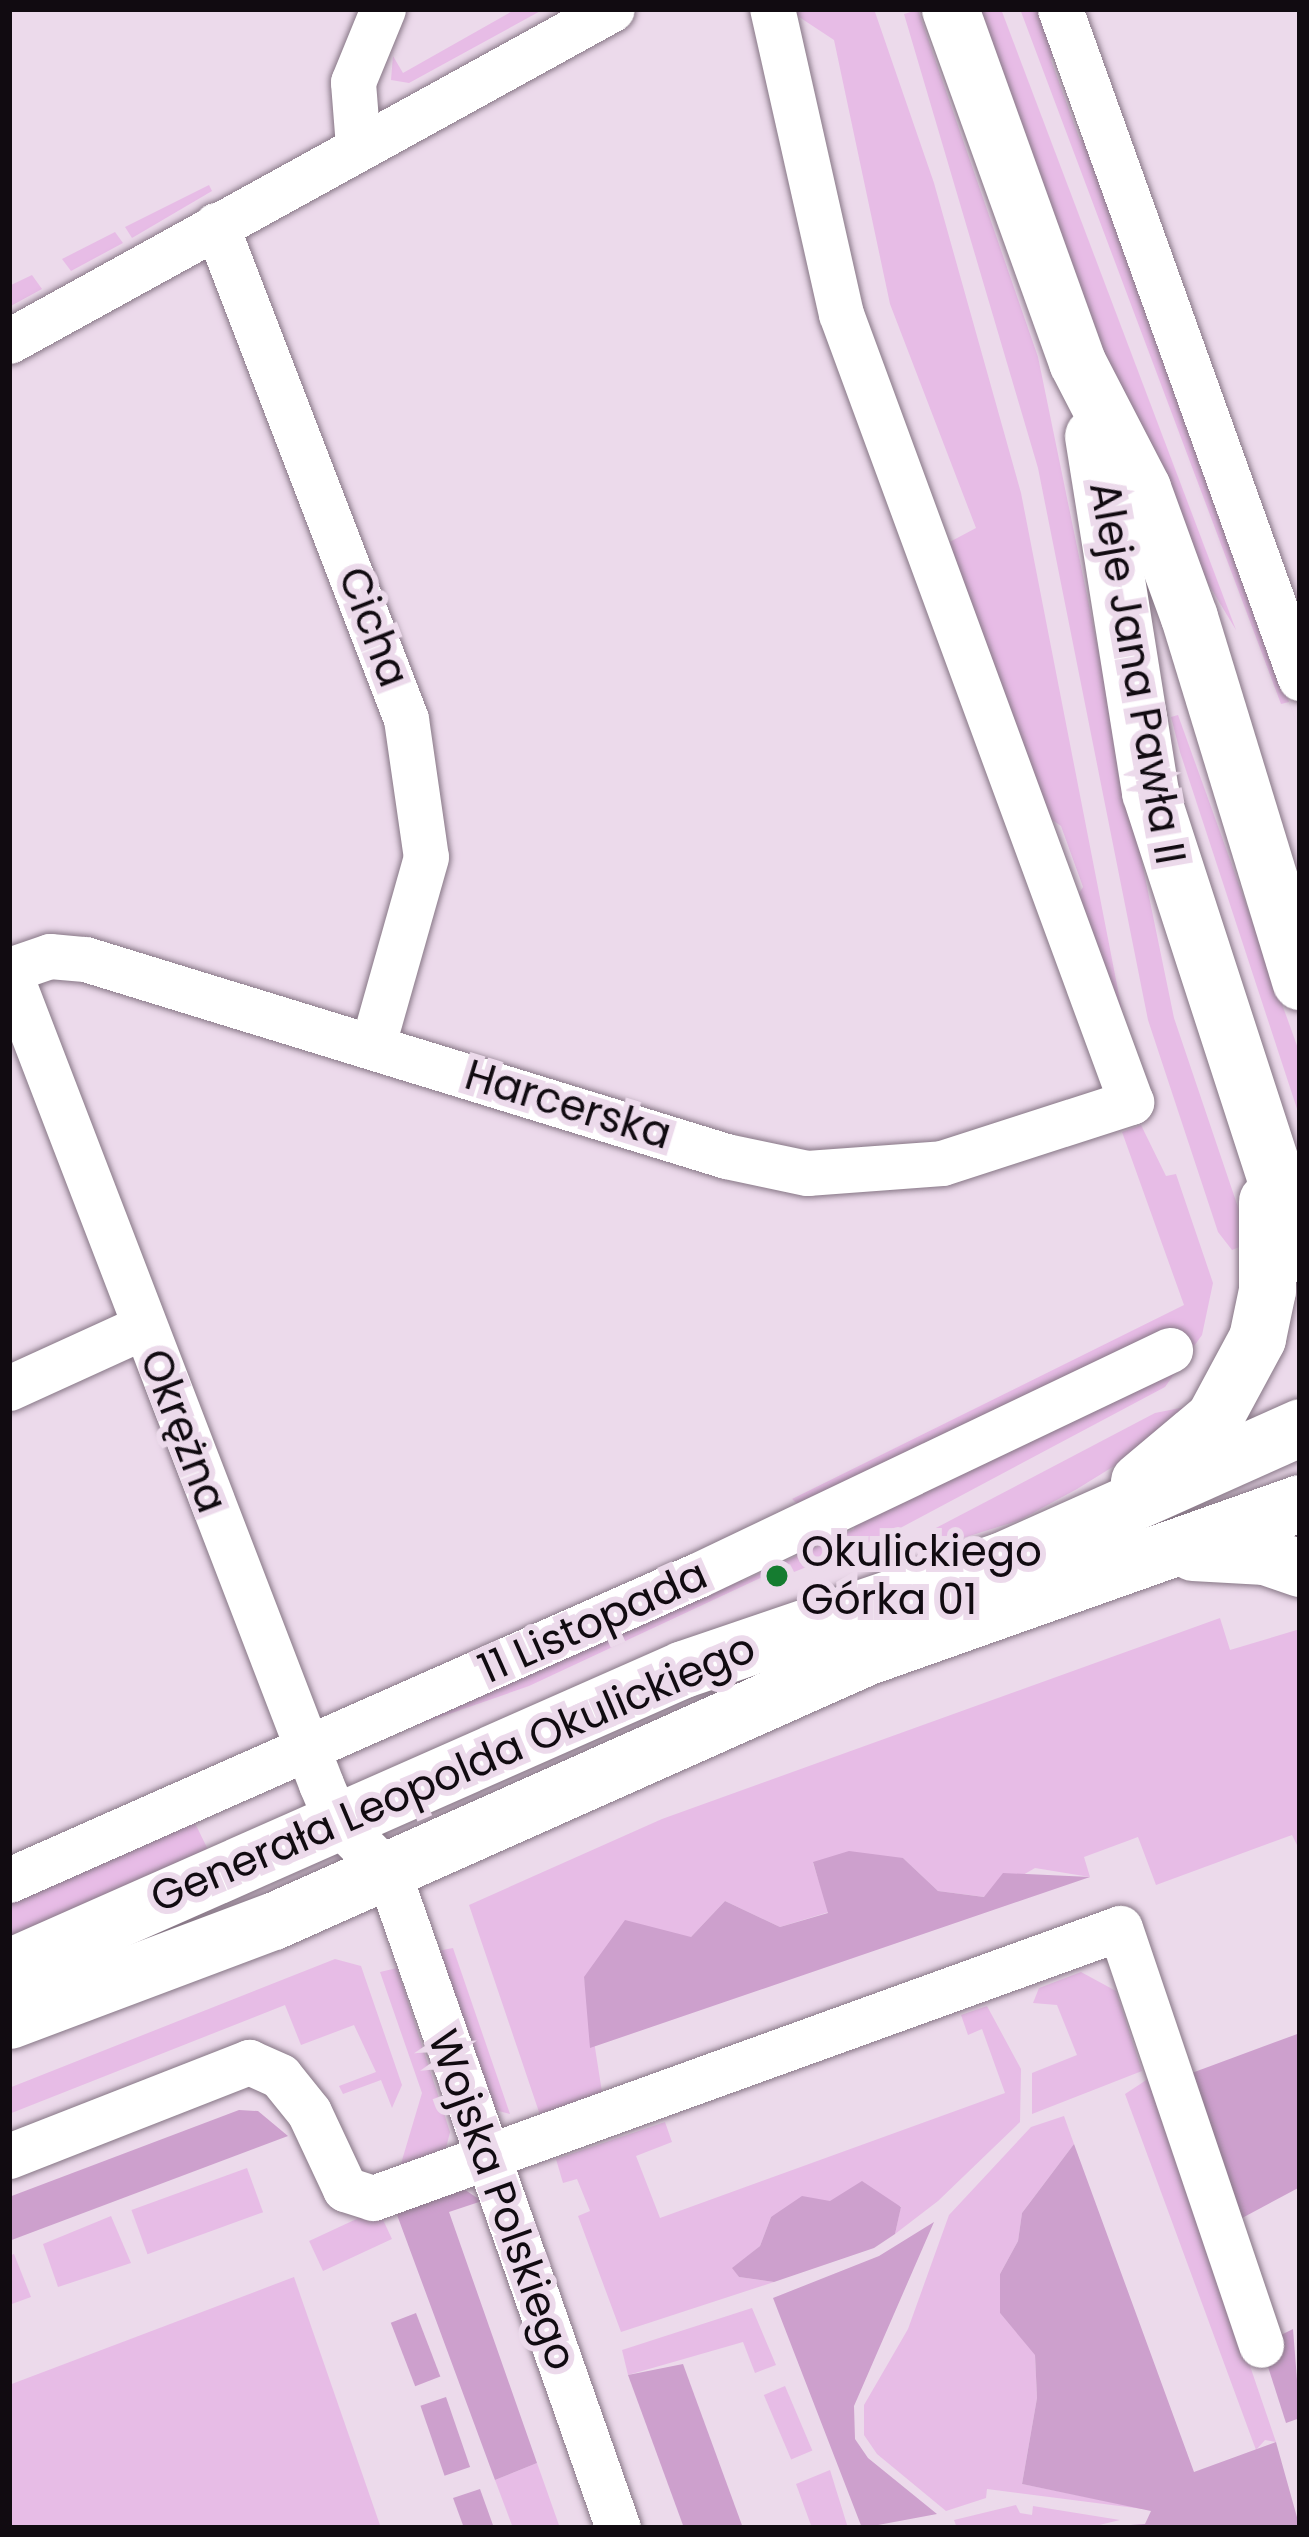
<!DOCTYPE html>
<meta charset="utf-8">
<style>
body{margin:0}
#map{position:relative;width:1309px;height:2537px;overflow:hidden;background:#ecdaeb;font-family:Poppins,sans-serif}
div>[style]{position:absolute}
.green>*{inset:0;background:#e7bce6;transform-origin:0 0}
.forest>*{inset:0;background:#cda0cd;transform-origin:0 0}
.roads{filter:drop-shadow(0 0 3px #867685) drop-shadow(0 0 3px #867685)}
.minor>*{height:45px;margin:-22.5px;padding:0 22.5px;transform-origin:22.5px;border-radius:22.5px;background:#fff}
.tertiary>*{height:57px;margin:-28.5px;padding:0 28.5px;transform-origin:28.5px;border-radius:28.5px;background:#fff}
.dots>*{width:33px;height:33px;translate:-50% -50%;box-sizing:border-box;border:6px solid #ecdaeb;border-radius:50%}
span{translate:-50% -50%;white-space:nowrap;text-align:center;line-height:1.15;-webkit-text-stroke:12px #ecdaeb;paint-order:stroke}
.street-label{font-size:42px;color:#110b11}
.poi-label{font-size:42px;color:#110b11}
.left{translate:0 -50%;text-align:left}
.frame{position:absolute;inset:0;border:12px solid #110b11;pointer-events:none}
</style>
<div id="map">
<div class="green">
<div style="clip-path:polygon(516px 9px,544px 9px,409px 83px,391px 80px,393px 56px,403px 73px)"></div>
<div style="clip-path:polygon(787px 9px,875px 12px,934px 183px,1021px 493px,1134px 1072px,1074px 901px,1083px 887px,1061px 826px,1045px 815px,944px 545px,976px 528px,890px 304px,834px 40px)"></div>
<div style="clip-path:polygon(979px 9px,1001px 9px,1236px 630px,1158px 500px)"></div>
<div style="clip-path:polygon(1020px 9px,1046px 9px,1058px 44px,1051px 60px,1080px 140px,1092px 138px,1300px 733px,1289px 702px,1281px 704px)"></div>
<div style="clip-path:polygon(918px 10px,1038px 357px,1174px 1018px,1244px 1225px,1247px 1244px,1232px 1250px,1218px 1232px,1148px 1020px,1038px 468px,904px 14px)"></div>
<div style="clip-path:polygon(209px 185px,212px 191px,132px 238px,125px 227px)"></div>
<div style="clip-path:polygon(115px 232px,123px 243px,71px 271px,62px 259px)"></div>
<div style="clip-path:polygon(32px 275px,42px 289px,9px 307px,9px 286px)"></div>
<div style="clip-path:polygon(1178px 715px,1300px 1054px,1300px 1118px,1180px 752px,1171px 717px)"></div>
<div style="clip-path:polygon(1141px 1125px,1166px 1176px,1176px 1174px,1213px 1283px,1202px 1335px,1165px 1387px,889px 1534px,794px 1572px,790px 1564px,529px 1686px,400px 1731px,397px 1725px,727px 1572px,743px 1581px,854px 1529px,858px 1511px,807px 1512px,792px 1499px,1184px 1305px,1122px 1132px)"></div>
<div style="clip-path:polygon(1185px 1407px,1145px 1447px,1077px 1489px,1020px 1520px,922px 1551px,932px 1530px,1155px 1413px)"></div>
<div style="clip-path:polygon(1220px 1618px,1230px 1650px,1300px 1629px,1300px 1851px,1292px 1835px,1156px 1885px,1138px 1837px,1084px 1857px,1090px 1877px,1035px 1868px,985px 1897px,938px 1891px,903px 1858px,813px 1863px,829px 1912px,780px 1927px,725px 1901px,691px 1937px,584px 1978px,602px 2092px,540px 2115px,469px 1905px,662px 1819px)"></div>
<div style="clip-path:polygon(192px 1817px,213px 1860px,9px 1951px,9px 1894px)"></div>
<div style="clip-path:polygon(453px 1948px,510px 2114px,495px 2110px,438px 1951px)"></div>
<div style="clip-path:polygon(335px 1959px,361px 1966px,402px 2085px,392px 2108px,381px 2080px,343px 2094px,339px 2086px,376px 2072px,354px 2025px,301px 2045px,285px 2005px,9px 2114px,9px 2088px)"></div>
<div style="clip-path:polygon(397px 1968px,450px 2132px,445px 2152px,400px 2167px,422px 2093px,380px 1972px)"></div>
<div style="clip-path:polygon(1081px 1972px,1116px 1991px,1142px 2071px,1032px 2114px,1032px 2073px,1077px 2055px,1057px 2005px,1033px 2003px,1039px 1988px)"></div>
<div style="clip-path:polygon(987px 2006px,1021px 2069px,1020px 2122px,938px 2201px,895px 2234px,901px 2206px,830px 2201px,771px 2217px,760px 2246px,733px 2268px,739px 2277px,774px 2282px,621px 2332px,578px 2216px,590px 2211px,577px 2179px,563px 2183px,556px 2159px,665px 2122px,672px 2142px,636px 2156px,660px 2218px,1005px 2093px,982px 2029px,968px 2035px,961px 2015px)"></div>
<div style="clip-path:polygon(1151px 2077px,1276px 2442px,1265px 2440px,1256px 2450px,1125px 2094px)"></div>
<div style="clip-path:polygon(1064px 2116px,1074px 2144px,1022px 2213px,1018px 2241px,1000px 2274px,1000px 2313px,1035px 2354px,1037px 2398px,1022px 2484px,1151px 2510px,987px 2489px,986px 2498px,946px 2511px,877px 2454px,864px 2435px,864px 2405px,908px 2329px,949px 2215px,1031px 2127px)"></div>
<div style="left:247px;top:2168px;width:47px;height:123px;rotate:70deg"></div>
<div style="left:378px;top:2209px;width:33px;height:76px;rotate:65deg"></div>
<div style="clip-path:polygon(111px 2216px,131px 2263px,58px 2287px,43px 2244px)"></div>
<div style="clip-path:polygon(14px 2254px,31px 2297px,9px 2305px,9px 2256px)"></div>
<div style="clip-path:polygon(294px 2277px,381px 2528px,9px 2528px,9px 2385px)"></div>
<div style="clip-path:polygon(752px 2308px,776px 2365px,755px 2373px,743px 2342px,628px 2375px,622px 2350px)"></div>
<div style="left:785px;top:2386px;width:70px;height:23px;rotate:67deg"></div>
<div style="clip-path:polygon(537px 2463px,560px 2528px,513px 2528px,495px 2480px)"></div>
<div style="clip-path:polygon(830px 2470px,848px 2528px,812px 2528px,796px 2484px)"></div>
<div style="clip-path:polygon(1016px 2505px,1020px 2513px,1032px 2515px,1033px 2506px,1120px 2520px,1087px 2528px,957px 2528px,954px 2520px)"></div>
</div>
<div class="forest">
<div style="clip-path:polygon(849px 1851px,903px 1858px,938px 1891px,984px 1897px,1003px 1873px,1090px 1877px,590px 2048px,584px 1977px,625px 1920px,691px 1937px,725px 1901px,780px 1927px,828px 1913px,813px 1862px)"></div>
<div style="clip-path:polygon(1300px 2033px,1300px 2187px,1229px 2225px,1181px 2077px)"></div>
<div style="clip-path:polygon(239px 2110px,258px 2111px,288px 2136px,9px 2241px,9px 2197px)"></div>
<div style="clip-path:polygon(1074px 2144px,1194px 2472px,1276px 2442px,1300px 2528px,1087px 2528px,1145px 2524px,1151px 2511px,1022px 2484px,1037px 2398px,1035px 2355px,1000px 2313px,1000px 2274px,1018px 2241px,1022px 2213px)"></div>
<div style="clip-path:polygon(862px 2181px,901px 2207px,895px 2234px,874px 2248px,774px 2282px,739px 2277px,732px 2268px,760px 2246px,771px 2217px,802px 2196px,830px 2201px)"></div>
<div style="clip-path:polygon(453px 2182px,482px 2201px,449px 2212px,537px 2463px,495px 2480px,393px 2204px)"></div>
<div style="clip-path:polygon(934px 2222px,854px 2406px,855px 2439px,868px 2458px,937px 2514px,862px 2528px,773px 2298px,879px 2256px)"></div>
<div style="left:416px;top:2313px;width:68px;height:27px;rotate:69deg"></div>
<div style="clip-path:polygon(1293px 2329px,1300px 2418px,1286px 2423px,1261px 2345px)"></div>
<div style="clip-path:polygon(683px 2364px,743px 2528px,684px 2528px,628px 2375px)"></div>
<div style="left:446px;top:2397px;width:74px;height:27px;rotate:71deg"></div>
<div style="clip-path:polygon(480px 2489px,494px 2528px,464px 2528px,453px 2498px)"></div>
</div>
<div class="roads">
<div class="minor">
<div style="left:1060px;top:9px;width:711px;rotate:70.26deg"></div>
<div style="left:358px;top:146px;width:64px;rotate:-94.5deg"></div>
<div style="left:353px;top:82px;width:79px;rotate:-67.7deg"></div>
<div style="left:216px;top:225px;width:529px;rotate:68.96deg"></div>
<div style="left:406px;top:719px;width:139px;rotate:81.8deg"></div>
<div style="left:426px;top:857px;width:194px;rotate:105.8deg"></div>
<div style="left:9px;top:341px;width:688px;rotate:-28.84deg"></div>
<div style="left:9px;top:970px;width:43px;rotate:-18.9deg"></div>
<div style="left:50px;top:956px;width:35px;rotate:5deg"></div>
<div style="left:85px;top:959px;width:671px;rotate:17.08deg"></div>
<div style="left:726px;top:1156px;width:83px;rotate:11.9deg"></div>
<div style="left:807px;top:1173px;width:135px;rotate:-4.2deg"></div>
<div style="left:942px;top:1163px;width:199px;rotate:-17.9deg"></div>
<div style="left:1131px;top:1102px;width:840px;rotate:-110.2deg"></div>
<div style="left:841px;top:314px;width:313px;rotate:-102.7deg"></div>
<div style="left:9px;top:972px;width:870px;rotate:68.98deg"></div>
<div style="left:321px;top:1784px;width:39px;rotate:67deg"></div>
<div style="left:336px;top:1820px;width:74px;rotate:45deg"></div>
<div style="left:388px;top:1872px;width:695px;rotate:70.68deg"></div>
<div style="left:9px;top:1388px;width:147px;rotate:-24.5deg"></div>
<div style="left:9px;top:1880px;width:753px;rotate:-23.88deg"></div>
<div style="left:698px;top:1575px;width:523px;rotate:-25.49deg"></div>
<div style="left:9px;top:2156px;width:258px;rotate:-21.4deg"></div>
<div style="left:249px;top:2062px;width:34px;rotate:24deg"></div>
<div style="left:280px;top:2076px;width:46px;rotate:51.1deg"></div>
<div style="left:309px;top:2112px;width:85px;rotate:64.9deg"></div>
<div style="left:345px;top:2189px;width:29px;rotate:18deg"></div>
<div style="left:373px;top:2198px;width:794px;rotate:-19.87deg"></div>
<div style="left:1120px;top:1928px;width:440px;rotate:71.3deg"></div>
</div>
<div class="tertiary">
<div style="left:950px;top:9px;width:375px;rotate:70.2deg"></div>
<div style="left:1077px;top:362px;width:142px;rotate:62.7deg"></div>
<div style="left:1142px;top:488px;width:137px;rotate:70deg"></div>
<div style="left:1189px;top:617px;width:381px;rotate:73deg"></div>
<div style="left:1093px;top:436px;width:361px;rotate:80.9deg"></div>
<div style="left:1150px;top:792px;width:485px;rotate:72deg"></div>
<div style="left:1139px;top:1481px;width:98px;rotate:-40deg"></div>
<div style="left:1214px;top:1418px;width:91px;rotate:-61.7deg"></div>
<div style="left:1257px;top:1338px;width:49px;rotate:-78.2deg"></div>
<div style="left:1267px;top:1290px;width:89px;rotate:-90deg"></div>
<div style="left:1193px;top:1552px;width:72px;rotate:3.2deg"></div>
<div style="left:1265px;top:1556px;width:37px;rotate:19deg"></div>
<div style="left:9px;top:1967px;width:737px;rotate:-23.85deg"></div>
<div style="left:683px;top:1669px;width:336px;rotate:-18.8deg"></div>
<div style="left:1001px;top:1561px;width:328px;rotate:-24.1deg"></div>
<div style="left:9px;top:2020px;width:282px;rotate:-20.6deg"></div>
<div style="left:273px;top:1921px;width:648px;rotate:-24.03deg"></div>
<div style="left:865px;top:1657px;width:461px;rotate:-19.5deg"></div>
</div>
</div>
<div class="dots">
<div style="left:777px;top:1576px;background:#157c30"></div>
</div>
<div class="street-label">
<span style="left:373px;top:627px;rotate:69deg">Cicha</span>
<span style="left:1137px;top:673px;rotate:80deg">Aleje Jana Pawła II</span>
<span style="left:568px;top:1105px;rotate:17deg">Harcerska</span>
<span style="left:183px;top:1431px;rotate:69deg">Okrężna</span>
<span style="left:593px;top:1622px;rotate:-24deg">11 Listopada</span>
<span style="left:453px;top:1773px;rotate:-23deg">Generała Leopolda Okulickiego</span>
<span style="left:502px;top:2200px;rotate:70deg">Wojska Polskiego</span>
</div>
<div class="poi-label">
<span class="left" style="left:801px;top:1576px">Okulickiego<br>Górka 01</span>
</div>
<div class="frame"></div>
</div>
